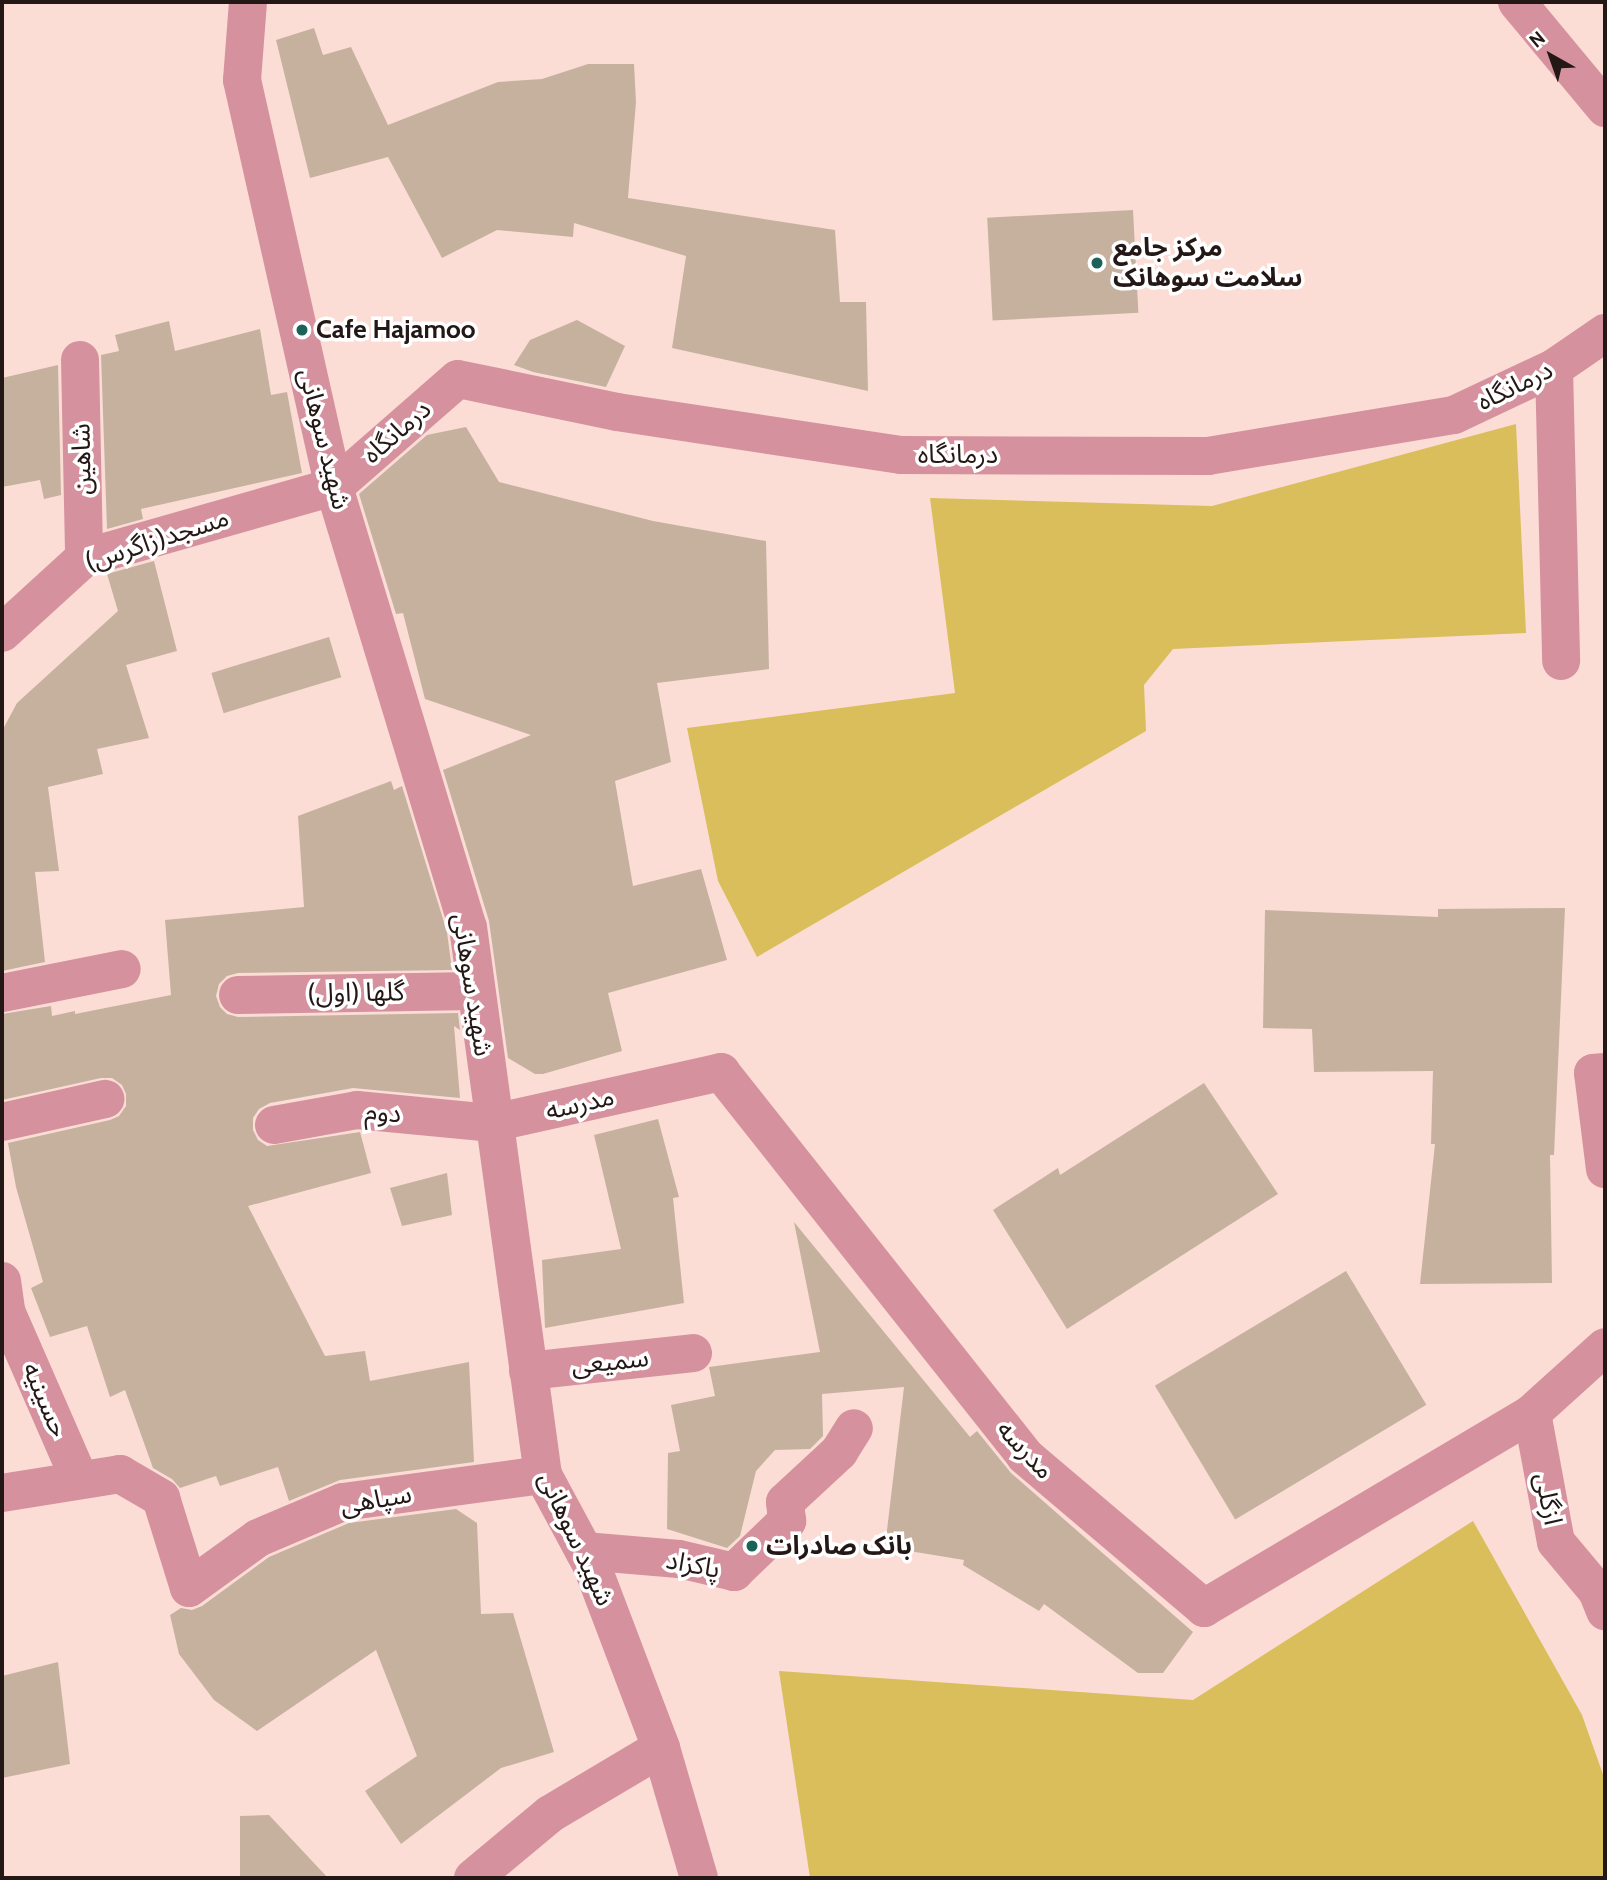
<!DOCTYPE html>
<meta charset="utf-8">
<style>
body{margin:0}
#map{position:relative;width:1607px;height:1880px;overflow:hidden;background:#fbddd5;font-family:Cabin,"Noto Sans Arabic",sans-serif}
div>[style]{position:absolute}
.green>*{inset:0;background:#dabe5b}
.building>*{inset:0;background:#c6b19f;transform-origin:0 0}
.minor>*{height:38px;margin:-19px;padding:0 19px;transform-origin:19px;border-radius:19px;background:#d6919e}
.dots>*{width:19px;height:19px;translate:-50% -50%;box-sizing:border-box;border:4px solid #fff;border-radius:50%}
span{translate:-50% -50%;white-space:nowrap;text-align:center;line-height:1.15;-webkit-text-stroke:7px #fff;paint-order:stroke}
.poi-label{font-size:26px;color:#231816;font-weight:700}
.left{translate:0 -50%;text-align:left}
.street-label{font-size:26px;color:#231816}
.frame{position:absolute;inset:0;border:4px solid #231816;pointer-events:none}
.north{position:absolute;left:1516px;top:21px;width:70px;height:70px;-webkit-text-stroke:5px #fff;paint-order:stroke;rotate:320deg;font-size:19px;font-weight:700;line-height:28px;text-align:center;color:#231816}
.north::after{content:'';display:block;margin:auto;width:24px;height:32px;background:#231816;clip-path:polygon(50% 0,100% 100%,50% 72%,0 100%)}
</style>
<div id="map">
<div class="green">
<div style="clip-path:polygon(1516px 424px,1526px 633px,1173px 649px,1144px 685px,1146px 731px,757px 957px,718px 881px,687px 728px,955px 693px,930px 498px,1212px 506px)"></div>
<div style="clip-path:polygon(1473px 1521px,1582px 1715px,1605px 1780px,1605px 1878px,810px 1878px,779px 1671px,1193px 1700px)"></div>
</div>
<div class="building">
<div style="clip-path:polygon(314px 28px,323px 55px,351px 47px,388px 125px,498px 82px,542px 79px,588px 64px,634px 64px,636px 102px,628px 198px,835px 230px,840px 302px,866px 302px,868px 391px,672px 348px,686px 256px,574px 223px,573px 237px,497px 230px,442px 258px,388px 157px,310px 178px,276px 40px)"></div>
<div style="left:1133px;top:210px;width:103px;height:146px;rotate:87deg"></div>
<div style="clip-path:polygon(577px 320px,625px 346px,606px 387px,533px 372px,514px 365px,530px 340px)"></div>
<div style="clip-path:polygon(169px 321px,175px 351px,260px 329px,271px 395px,287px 392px,302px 473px,141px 509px,143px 519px,107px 529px,101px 355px,119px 351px,115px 335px)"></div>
<div style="clip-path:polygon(58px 365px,61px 495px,44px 499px,40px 480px,2px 487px,2px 378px)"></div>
<div style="clip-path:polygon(466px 427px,499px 482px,653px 521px,766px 541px,769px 669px,657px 683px,671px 762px,615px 781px,633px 886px,701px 869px,727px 960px,608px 993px,622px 1051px,543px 1074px,535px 1074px,508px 1058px,489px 921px,443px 770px,531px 735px,425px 699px,403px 613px,396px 614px,359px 494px,427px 435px)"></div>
<div style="clip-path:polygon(154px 561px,177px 651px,126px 665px,149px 738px,97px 749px,103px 774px,48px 787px,59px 871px,35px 872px,45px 962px,2px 971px,2px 731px,17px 703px,118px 611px,107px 574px)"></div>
<div style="left:329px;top:637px;width:42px;height:123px;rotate:73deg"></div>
<div style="clip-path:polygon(391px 781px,394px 790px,402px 786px,447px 932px,452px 970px,238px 973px,227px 976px,219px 984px,216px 996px,220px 1007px,227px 1014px,238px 1017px,458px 1013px,460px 1030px,454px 1026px,460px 1098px,353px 1088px,270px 1103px,259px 1109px,253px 1118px,253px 1130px,258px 1140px,267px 1146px,360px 1132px,371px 1173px,248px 1206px,325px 1356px,365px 1351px,370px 1381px,469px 1362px,474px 1462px,340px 1480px,289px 1501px,278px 1467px,220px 1486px,216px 1476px,180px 1488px,172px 1479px,153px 1468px,125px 1390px,110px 1397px,87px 1326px,50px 1337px,31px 1288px,43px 1282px,16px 1187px,8px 1143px,110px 1120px,119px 1116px,126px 1106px,126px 1094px,122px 1085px,112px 1078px,101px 1078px,2px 1100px,2px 1014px,51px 1006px,52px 1016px,75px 1011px,75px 1014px,171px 995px,165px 920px,304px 907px,298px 816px)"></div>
<div style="clip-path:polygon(1565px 908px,1554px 1155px,1550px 1155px,1552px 1283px,1420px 1284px,1435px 1144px,1431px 1144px,1433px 1071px,1314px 1072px,1312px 1029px,1263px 1028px,1265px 910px,1438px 917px,1438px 909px)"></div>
<div style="clip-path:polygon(1204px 1083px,1278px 1194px,1067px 1329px,993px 1210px,1058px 1168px,1060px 1175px)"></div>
<div style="clip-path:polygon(658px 1119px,679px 1197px,673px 1198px,684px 1303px,545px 1328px,542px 1260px,621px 1249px,594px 1135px)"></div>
<div style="clip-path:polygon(447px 1173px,452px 1215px,402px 1226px,390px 1188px)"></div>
<div style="clip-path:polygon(794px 1222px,970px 1437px,977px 1431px,1011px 1473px,1193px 1632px,1163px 1673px,1138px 1673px,1044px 1604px,1039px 1611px,963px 1565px,964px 1560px,885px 1547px,904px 1387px,822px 1394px,823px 1436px,810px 1449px,775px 1450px,756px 1471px,740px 1536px,727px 1548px,667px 1529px,668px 1453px,680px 1451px,671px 1405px,715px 1396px,709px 1367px,820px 1352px)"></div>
<div style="left:1346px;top:1271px;width:156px;height:223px;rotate:59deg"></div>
<div style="clip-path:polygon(456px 1509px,477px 1523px,481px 1614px,513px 1613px,554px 1752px,501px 1768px,401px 1844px,365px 1791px,417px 1756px,376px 1650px,257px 1731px,214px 1700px,179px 1654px,170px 1615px,181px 1608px,192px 1610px,202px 1606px,269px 1557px,349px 1523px)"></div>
<div style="clip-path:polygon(58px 1662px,70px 1764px,2px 1778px,2px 1676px)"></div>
<div style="clip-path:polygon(269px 1815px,328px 1878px,240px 1878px,240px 1816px)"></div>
</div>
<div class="minor">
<div style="left:248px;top:2px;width:78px;rotate:94.4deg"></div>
<div style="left:242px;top:80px;width:417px;rotate:77.3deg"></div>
<div style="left:334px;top:487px;width:460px;rotate:73.1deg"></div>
<div style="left:468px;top:927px;width:553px;rotate:82.21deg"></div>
<div style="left:543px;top:1475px;width:103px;rotate:61.7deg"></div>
<div style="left:592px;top:1566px;width:195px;rotate:69.2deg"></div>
<div style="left:661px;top:1748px;width:135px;rotate:73.7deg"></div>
<div style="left:1517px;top:2px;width:138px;rotate:50.3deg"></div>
<div style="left:80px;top:360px;width:198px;rotate:88.8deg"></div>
<div style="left:1554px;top:368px;width:293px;rotate:88.6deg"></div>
<div style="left:2px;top:633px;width:111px;rotate:-42.4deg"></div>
<div style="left:84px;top:558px;width:260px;rotate:-15.9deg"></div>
<div style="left:334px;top:487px;width:164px;rotate:-41.1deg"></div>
<div style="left:458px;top:379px;width:162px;rotate:11.7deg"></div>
<div style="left:617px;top:412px;width:287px;rotate:8.6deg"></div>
<div style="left:901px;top:455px;width:307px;rotate:0.2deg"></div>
<div style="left:1208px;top:456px;width:249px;rotate:-9.5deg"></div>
<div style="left:1454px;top:415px;width:110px;rotate:-25.2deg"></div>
<div style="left:1554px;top:368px;width:62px;rotate:-34.5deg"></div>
<div style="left:2px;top:993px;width:122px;rotate:-11.3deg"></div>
<div style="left:238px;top:995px;width:236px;rotate:-1deg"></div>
<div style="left:1605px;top:1072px;width:12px;rotate:175deg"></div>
<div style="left:1593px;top:1073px;width:97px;rotate:82.9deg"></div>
<div style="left:2px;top:1122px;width:106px;rotate:-12.6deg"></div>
<div style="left:274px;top:1125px;width:84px;rotate:-10.2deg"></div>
<div style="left:357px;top:1110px;width:137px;rotate:5.5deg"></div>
<div style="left:493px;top:1123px;width:234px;rotate:-12.6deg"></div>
<div style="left:721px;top:1072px;width:490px;rotate:51.6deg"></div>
<div style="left:1025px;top:1456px;width:235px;rotate:40.3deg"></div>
<div style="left:1204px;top:1608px;width:382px;rotate:-30.7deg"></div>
<div style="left:1532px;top:1413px;width:98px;rotate:-42.1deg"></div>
<div style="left:2px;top:1281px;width:30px;rotate:82deg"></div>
<div style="left:6px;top:1311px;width:182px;rotate:66.4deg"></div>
<div style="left:528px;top:1371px;width:166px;rotate:-6.2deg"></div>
<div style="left:1532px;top:1413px;width:131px;rotate:79.5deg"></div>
<div style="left:1556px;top:1542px;width:64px;rotate:50.1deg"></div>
<div style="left:1597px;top:1591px;width:22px;rotate:68deg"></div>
<div style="left:2px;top:1493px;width:120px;rotate:-9.1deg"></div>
<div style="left:120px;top:1474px;width:48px;rotate:30.3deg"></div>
<div style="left:161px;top:1498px;width:94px;rotate:72.7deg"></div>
<div style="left:189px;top:1588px;width:85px;rotate:-35.9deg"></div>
<div style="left:258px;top:1538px;width:92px;rotate:-23deg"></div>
<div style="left:343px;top:1502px;width:202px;rotate:-7.7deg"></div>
<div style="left:584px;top:1551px;width:95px;rotate:4.8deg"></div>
<div style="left:679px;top:1559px;width:57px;rotate:13.3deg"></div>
<div style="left:734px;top:1572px;width:74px;rotate:-43.9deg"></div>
<div style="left:787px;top:1521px;width:19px;rotate:-96deg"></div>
<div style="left:785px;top:1502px;width:74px;rotate:-42.8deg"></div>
<div style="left:839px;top:1452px;width:28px;rotate:-58deg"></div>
<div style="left:473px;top:1878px;width:100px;rotate:-39.7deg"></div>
<div style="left:550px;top:1814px;width:129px;rotate:-30.7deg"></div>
</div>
<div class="dots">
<div style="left:1097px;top:263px;background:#1b6357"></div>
<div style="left:302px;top:330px;background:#1b6357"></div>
<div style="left:752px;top:1546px;background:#1b6357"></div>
</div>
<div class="poi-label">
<span class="left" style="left:1113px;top:263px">مرکز جامع<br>سلامت سوهانک</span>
<span class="left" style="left:316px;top:330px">Cafe Hajamoo</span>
<span class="left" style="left:766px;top:1546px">بانک صادرات</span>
</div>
<div class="street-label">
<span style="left:1515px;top:386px;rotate:-26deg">درمانگاه</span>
<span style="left:397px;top:432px;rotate:-41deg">درمانگاه</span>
<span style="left:324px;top:439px;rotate:76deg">شهید سوهانی</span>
<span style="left:958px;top:455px">درمانگاه</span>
<span style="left:82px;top:459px;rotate:-91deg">شاهین</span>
<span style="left:157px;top:540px;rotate:-18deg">مسجد(زاگرس)</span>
<span style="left:472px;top:985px;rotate:81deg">شهید سوهانی</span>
<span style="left:356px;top:993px;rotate:-1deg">گلها (اول)</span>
<span style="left:580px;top:1104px;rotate:-13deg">مدرسه</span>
<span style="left:383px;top:1113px;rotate:4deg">دوم</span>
<span style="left:610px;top:1362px;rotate:-6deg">سمیعی</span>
<span style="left:45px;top:1400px;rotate:67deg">حسینیه</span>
<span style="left:1025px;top:1450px;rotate:47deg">مدرسه</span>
<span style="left:1548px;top:1499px;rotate:79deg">ازگلی</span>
<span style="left:376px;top:1500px;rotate:-10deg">سپاهی</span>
<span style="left:576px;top:1539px;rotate:65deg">شهید سوهانی</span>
<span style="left:693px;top:1565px;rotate:11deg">پاکزاد</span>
</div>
<div class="frame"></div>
<div class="north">N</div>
</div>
